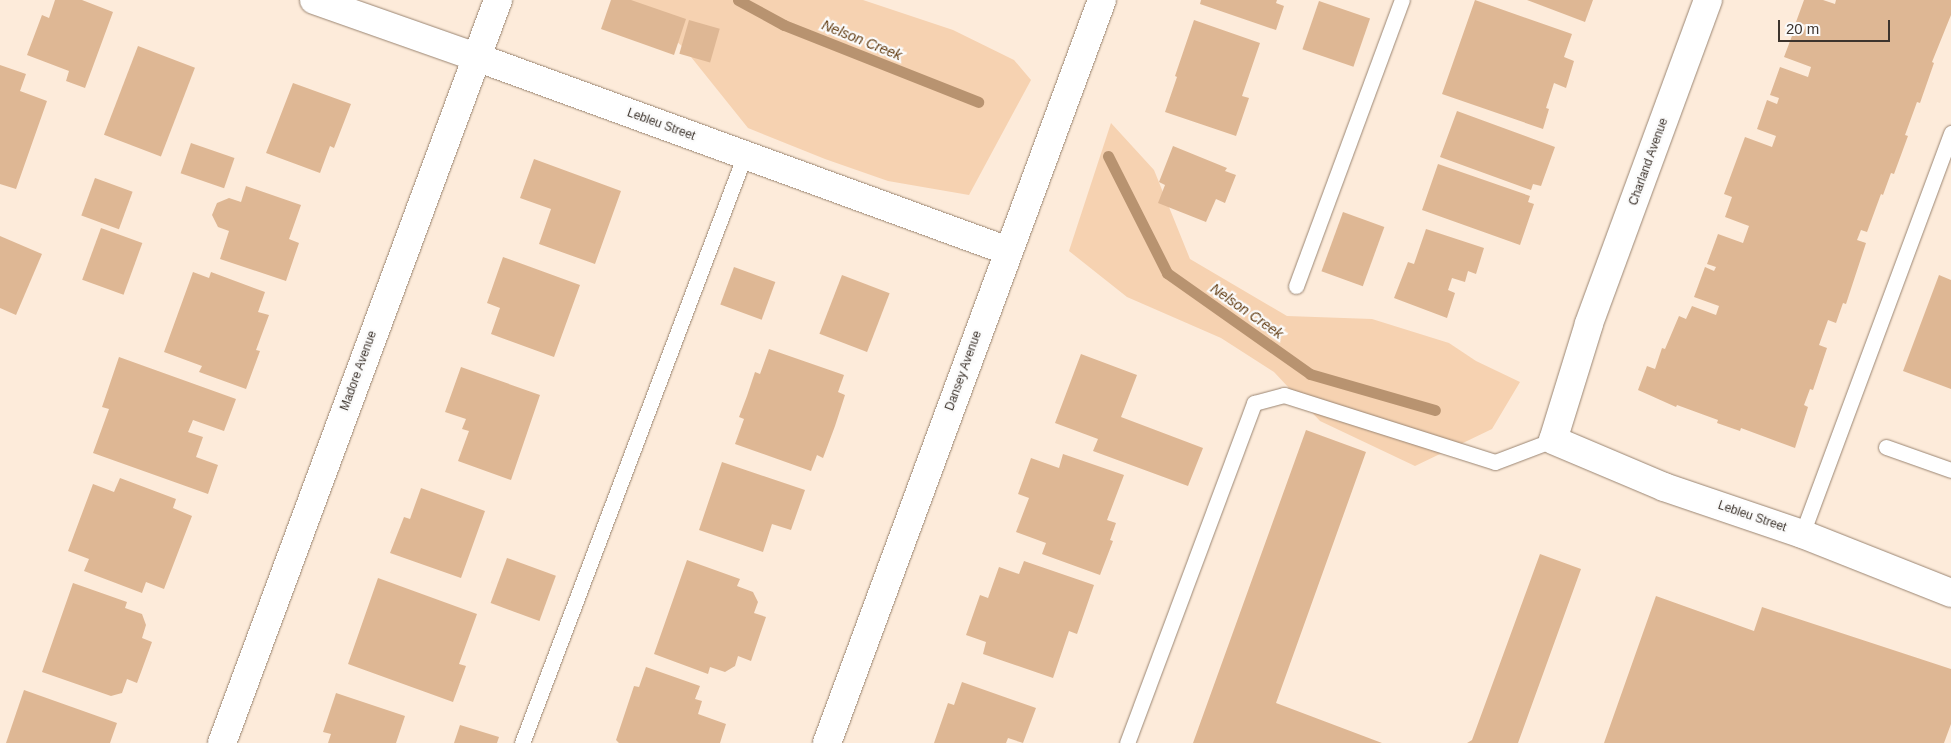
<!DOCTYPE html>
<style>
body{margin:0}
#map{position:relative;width:1951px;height:743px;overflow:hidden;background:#fdebda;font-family:Helvetica,sans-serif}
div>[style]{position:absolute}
.green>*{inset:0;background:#f6d2b1}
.stream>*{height:11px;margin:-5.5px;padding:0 5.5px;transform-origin:5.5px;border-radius:5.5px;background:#b89370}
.building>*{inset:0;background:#deb794;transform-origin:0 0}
.roads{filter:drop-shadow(0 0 1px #9a8572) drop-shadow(0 0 1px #9a8572)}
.lane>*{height:15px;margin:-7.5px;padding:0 7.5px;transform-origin:7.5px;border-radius:7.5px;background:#fff}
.street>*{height:28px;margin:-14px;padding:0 14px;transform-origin:14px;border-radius:14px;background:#fff}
span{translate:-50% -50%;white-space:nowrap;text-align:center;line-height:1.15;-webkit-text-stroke:4.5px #fbfbfb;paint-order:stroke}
.street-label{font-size:12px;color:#3d342d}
.water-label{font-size:14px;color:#613b11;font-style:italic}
.scale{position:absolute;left:1778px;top:20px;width:112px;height:22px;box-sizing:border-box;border:2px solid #3d342d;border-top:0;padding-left:6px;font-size:15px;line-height:18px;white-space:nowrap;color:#3d342d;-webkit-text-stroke:4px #fbfbfb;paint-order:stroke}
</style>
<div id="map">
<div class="green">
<div style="clip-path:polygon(629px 0,863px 0,953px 30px,1014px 60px,1031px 80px,969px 195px,888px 181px,825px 159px,748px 128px,683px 47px)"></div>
<div style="clip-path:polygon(1111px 123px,1154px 170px,1190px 259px,1287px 316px,1372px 319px,1449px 343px,1476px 361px,1520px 382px,1492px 429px,1415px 466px,1320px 421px,1274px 372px,1221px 338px,1127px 297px,1069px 251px)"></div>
</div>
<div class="stream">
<div style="left:738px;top:0;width:52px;rotate:28.5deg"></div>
<div style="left:784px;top:25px;width:209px;rotate:21.6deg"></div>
<div style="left:1108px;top:156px;width:131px;rotate:63.2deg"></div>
<div style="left:1167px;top:273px;width:175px;rotate:35.2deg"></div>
<div style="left:1310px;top:374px;width:130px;rotate:16.1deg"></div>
</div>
<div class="building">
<div style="clip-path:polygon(55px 0,82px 0,113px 12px,85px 88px,66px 81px,69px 71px,27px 55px,42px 15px,49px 18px)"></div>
<div style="clip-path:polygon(611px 0,631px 0,686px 19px,674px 55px,601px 29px)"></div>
<div style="clip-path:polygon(1201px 0,1277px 0,1276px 3px,1284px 6px,1276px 30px,1200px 4px)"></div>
<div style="clip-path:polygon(1475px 0,1572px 34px,1564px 57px,1574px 61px,1566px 88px,1554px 83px,1546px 108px,1549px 109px,1543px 129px,1442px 94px)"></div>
<div style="clip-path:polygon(1527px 0,1593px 0,1585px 22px)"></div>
<div style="clip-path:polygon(1804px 0,1823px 0,1835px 4px,1836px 0,1951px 0,1951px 15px,1932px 62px,1934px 63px,1920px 103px,1917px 102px,1905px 135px,1908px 136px,1894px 174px,1891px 173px,1883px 195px,1881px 194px,1867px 232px,1861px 230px,1857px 240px,1866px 243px,1846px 304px,1843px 303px,1836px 323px,1828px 320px,1819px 345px,1827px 348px,1813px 390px,1810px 389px,1804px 405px,1808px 407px,1795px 448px,1741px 428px,1740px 431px,1717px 423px,1718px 420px,1677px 405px,1676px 407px,1638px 390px,1647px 366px,1655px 369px,1662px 348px,1665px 349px,1679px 316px,1686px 319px,1692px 306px,1716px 315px,1719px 306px,1694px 297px,1705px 267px,1714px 271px,1716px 267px,1707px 264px,1718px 234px,1743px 243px,1749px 226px,1725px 217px,1732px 197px,1724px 194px,1745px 137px,1772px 147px,1776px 136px,1757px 129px,1767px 100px,1777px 104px,1779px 98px,1770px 95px,1780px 67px,1808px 77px,1811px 67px,1784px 57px,1795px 28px,1804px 31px,1806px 25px,1796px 22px)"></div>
<div style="left:1319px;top:1px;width:54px;height:51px;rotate:19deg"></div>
<div style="left:689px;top:20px;width:32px;height:35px;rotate:16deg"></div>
<div style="clip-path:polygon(1194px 20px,1260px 43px,1242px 96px,1249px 98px,1236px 136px,1165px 112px,1177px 77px,1175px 76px)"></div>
<div style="left:138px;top:46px;width:61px;height:95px;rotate:21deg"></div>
<div style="clip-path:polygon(0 65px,26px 74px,20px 91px,47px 101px,16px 189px,0 184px)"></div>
<div style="clip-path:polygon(293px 83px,351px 104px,334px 148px,330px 146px,320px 173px,266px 153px)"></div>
<div style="clip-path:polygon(1457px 111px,1555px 147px,1541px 186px,1533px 184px,1531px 190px,1440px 157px)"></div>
<div style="left:191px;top:143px;width:46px;height:32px;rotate:19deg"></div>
<div style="clip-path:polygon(1173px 146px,1227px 168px,1225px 171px,1236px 175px,1225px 203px,1216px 199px,1206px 222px,1158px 203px,1165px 185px,1159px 182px)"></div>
<div style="clip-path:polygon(534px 159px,621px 191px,595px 264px,539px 244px,551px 209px,520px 198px)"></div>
<div style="clip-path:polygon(1438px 164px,1530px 196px,1528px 202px,1534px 204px,1520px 245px,1422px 210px)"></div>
<div style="left:95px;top:178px;width:40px;height:40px;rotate:20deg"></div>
<div style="clip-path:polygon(246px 186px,301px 205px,289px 239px,299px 243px,286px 281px,220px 259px,229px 231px,218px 227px,212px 215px,217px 203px,229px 198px,241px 202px)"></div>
<div style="left:1343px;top:212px;width:44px;height:63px;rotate:20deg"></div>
<div style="left:101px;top:228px;width:44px;height:55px;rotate:20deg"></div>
<div style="clip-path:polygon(1426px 229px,1484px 248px,1476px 274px,1468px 271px,1465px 282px,1452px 278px,1448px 290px,1455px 293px,1447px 318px,1394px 298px,1408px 262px,1414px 264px)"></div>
<div style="clip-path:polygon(0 236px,42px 254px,16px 315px,0 308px)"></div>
<div style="clip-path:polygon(503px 257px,580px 285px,554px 357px,491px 334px,500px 308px,487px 303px)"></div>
<div style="left:734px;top:267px;width:44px;height:40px;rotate:20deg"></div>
<div style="clip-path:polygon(193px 272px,209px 278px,211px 272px,265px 292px,258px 312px,269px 315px,256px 350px,260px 351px,246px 389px,199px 372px,202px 366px,164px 352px)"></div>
<div style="left:842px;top:275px;width:51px;height:63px;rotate:21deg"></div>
<div style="clip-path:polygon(1939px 275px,1951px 280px,1951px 389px,1903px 371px)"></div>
<div style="clip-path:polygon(769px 349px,844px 375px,838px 392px,845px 395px,835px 426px,823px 458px,817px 455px,811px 471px,735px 444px,744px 419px,739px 417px,747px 396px,755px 372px,760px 374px)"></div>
<div style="clip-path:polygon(1081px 354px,1137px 375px,1121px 417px,1203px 448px,1188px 486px,1093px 451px,1098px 439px,1055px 423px)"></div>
<div style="clip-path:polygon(119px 357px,236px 399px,224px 431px,193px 420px,188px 432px,203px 437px,196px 457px,218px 465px,208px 494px,93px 453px,109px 409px,102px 407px)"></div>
<div style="clip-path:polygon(461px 367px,540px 395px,511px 480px,458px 461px,469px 431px,462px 429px,466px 419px,445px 412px)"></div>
<div style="clip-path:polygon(1306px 430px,1366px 452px,1276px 703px,1382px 743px,1193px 743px)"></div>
<div style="clip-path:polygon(1063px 454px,1124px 475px,1107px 520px,1116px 523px,1110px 540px,1113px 541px,1100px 575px,1042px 554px,1046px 543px,1016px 532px,1029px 498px,1018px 494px,1031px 458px,1059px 468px)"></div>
<div style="clip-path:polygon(722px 462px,805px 490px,791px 530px,772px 524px,763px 552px,699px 530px)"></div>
<div style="clip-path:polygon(120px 478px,176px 499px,173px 508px,192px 516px,164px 589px,146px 582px,142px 593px,84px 571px,89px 559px,68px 551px,93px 484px,114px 492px)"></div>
<div style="clip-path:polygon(421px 488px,485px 511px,461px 578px,390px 553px,404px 517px,410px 519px)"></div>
<div style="clip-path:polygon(1540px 554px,1581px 569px,1518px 743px,1467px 743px,1472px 740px)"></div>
<div style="left:507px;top:558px;width:52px;height:48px;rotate:20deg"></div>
<div style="clip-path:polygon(687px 560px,740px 579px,737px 586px,753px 592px,758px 602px,754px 613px,766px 617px,751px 661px,738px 656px,735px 666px,725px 672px,710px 667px,708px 674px,654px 654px)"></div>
<div style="clip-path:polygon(1024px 561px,1094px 585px,1077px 634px,1069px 631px,1053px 678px,983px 654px,986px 642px,966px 635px,980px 595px,988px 598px,999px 567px,1019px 574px)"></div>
<div style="clip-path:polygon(378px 578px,477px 614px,459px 664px,466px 666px,453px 702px,348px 664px)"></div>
<div style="clip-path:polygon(73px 583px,127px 602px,125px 608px,142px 614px,146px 625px,142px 638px,152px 642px,137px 683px,127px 679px,122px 693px,111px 696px,42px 672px)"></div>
<div style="clip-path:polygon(1656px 596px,1754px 631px,1762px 607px,1951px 669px,1951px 724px,1944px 743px,1604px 743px)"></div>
<div style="clip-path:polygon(646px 667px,700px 686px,695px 699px,702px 701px,698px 714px,726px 724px,720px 743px,619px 743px,616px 740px,634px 686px,639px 687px)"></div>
<div style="clip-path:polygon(962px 682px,1036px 708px,1023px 743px,1008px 738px,1006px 743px,934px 743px,948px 703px,954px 705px)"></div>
<div style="clip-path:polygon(24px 690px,117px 723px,110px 743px,6px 743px)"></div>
<div style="clip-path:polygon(336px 693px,405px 716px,396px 743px,328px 743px,331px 734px,323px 732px)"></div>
<div style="clip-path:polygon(460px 725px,499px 737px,497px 743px,454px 743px)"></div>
</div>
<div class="roads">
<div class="lane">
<div style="left:1296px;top:286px;width:305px;rotate:-69.7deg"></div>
<div style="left:1886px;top:447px;width:69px;rotate:19.5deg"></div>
<div style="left:1802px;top:534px;width:428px;rotate:-69.6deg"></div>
<div style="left:522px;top:743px;width:627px;rotate:-69.25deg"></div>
<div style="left:1127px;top:743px;width:363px;rotate:-69.5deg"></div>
<div style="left:1254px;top:403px;width:31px;rotate:-15deg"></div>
<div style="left:1284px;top:395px;width:221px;rotate:17.6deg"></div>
<div style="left:1495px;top:462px;width:62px;rotate:-20.8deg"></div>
</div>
<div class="street">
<div style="left:314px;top:0;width:172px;rotate:19.4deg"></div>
<div style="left:476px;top:57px;width:566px;rotate:20.03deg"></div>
<div style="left:1708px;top:0;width:345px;rotate:110.2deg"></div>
<div style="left:1589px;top:324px;width:121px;rotate:107.2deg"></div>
<div style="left:1553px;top:440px;width:121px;rotate:22.9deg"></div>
<div style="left:1664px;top:487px;width:146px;rotate:18.8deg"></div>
<div style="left:1802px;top:534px;width:160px;rotate:21.6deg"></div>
<div style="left:222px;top:743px;width:793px;rotate:-69.62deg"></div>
<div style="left:827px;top:743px;width:792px;rotate:-69.69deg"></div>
</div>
</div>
<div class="street-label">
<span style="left:661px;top:125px;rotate:20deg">Lebleu Street</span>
<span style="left:1649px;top:162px;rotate:-70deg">Charland Avenue</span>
<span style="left:359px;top:371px;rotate:-70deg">Madore Avenue</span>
<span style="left:964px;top:371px;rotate:-70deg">Dansey Avenue</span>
<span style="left:1752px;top:517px;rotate:19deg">Lebleu Street</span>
</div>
<div class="water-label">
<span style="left:862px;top:40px;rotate:22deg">Nelson Creek</span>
<span style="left:1247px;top:311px;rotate:35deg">Nelson Creek</span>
</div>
<div class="scale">20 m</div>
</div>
